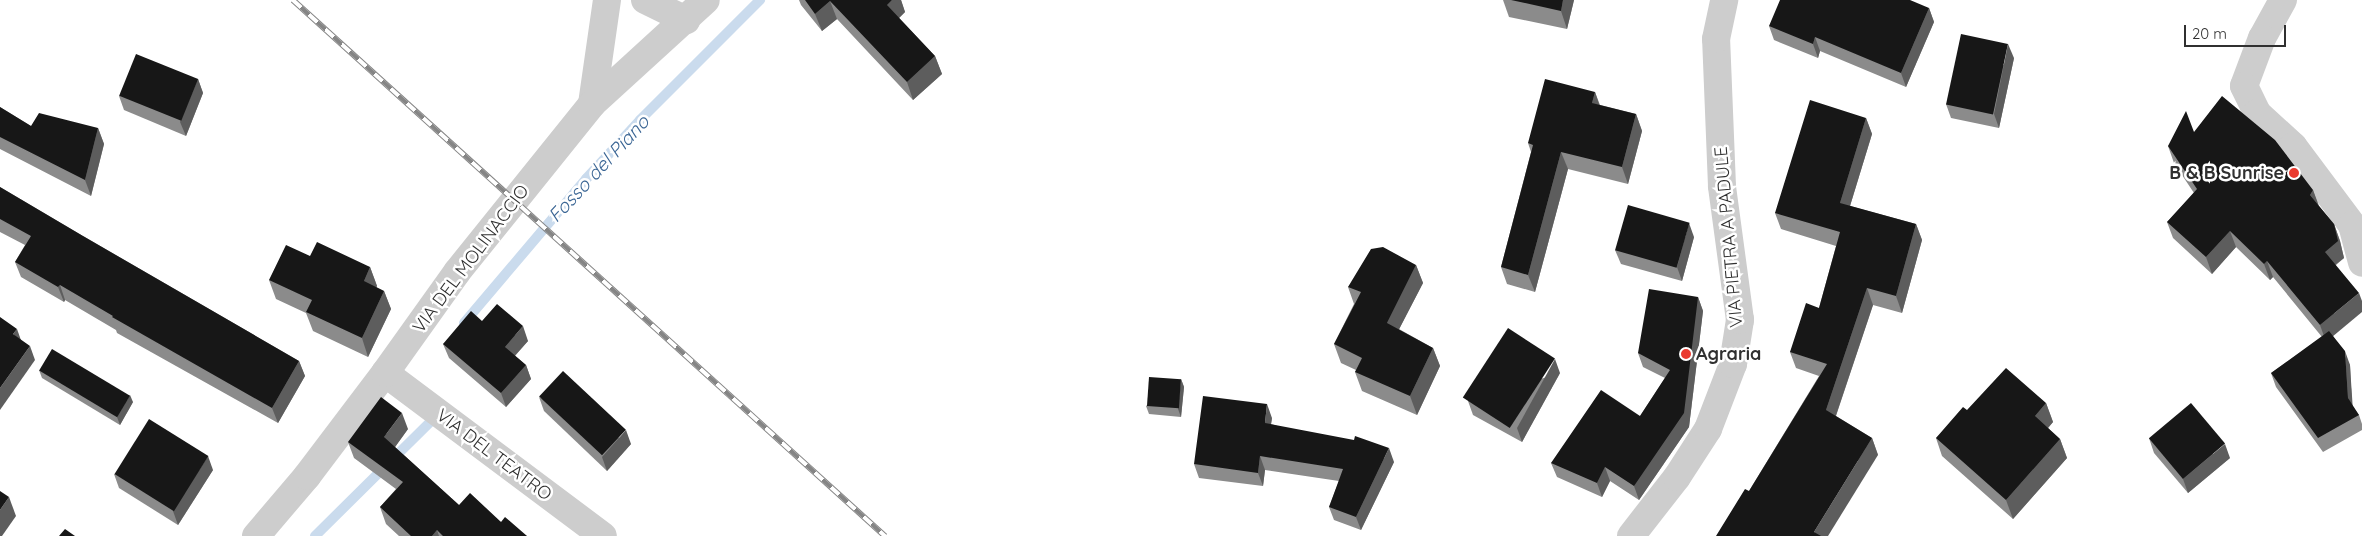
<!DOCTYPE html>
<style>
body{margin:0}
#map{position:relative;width:2362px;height:536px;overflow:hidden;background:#fff;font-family:Quicksand,sans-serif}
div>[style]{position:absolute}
.stream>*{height:10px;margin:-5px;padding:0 5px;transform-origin:5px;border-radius:5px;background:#cadbed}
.minor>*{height:28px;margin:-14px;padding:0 14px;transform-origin:14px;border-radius:14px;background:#cdcdcd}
.tertiary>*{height:28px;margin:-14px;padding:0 14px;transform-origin:14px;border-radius:14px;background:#cdcdcd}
.rail>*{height:5.5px;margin-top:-2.75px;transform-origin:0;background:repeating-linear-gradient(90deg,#fff 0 11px,#858585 0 22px);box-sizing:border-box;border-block:1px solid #858585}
.wall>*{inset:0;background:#8b8b8b}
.shaded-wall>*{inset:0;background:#5d5d5d}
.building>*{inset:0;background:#171717;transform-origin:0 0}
.dots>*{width:14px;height:14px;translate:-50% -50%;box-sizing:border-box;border:2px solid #fff;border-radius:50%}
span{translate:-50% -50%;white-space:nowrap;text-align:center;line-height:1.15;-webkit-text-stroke:5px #fff;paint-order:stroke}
.poi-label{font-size:18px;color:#303030;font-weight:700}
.right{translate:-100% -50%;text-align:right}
.left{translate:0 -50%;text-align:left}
.street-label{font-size:18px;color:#303030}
.water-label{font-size:19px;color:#3b6695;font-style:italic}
.scale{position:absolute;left:2184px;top:25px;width:102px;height:22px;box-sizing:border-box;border:2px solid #303030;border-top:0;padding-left:6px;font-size:15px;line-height:18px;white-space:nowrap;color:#303030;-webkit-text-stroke:4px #fff;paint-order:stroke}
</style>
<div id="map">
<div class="stream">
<div style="left:464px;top:323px;width:189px;rotate:-49.7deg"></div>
<div style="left:586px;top:179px;width:80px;rotate:-47.5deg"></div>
<div style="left:640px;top:120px;width:170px;rotate:-45deg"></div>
<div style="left:315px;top:536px;width:161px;rotate:-44.7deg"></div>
</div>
<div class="minor">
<div style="left:2283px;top:0;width:43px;rotate:118.9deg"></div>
<div style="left:2262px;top:38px;width:51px;rotate:110.6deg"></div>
<div style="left:2244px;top:86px;width:30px;rotate:64deg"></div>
<div style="left:2257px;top:113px;width:49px;rotate:42.5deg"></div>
<div style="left:2293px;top:146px;width:99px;rotate:53.2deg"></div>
<div style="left:2352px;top:225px;width:39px;rotate:75deg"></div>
<div style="left:385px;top:373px;width:272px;rotate:36.8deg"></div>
<div style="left:1631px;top:536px;width:75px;rotate:-52.1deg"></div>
<div style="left:1677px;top:477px;width:57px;rotate:-57.1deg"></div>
<div style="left:1708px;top:429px;width:70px;rotate:-69deg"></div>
<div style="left:1733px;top:364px;width:45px;rotate:-81deg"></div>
<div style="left:1740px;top:320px;width:135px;rotate:-97.7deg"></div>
<div style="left:1722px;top:186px;width:147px;rotate:-92.3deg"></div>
<div style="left:1716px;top:39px;width:40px;rotate:-78deg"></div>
</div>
<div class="tertiary">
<div style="left:645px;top:0;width:46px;rotate:26deg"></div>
<div style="left:592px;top:104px;width:105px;rotate:-81.8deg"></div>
<div style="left:256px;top:536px;width:79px;rotate:-49.6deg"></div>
<div style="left:307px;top:476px;width:129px;rotate:-52.9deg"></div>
<div style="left:385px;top:373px;width:124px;rotate:-54.5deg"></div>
<div style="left:457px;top:272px;width:216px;rotate:-51.2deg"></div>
<div style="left:592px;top:104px;width:154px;rotate:-42.4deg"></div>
</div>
<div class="rail">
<div style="left:293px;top:0;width:799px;rotate:42.16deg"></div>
</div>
<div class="wall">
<div style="clip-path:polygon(799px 0,901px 0,905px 12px,899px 18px,935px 56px,942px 74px,913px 100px,837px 19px,822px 31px,801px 5px)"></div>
<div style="clip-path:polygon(1503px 0,1574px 0,1567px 29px,1509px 17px)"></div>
<div style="clip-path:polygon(1929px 8px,1934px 22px,1906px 87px,1820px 51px,1818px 58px,1774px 40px,1769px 26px)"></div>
<div style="clip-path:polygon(2014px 58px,1999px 128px,1951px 118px,1946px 104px)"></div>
<div style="clip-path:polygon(198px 79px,203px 93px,186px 136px,124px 110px,119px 96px)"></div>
<div style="clip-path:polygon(1595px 92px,1600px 105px,1636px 114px,1642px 131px,1628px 184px,1568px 169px,1535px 292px,1507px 284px,1501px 267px,1531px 152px,1528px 143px)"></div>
<div style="clip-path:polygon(0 107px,31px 126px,98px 128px,104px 144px,91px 196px,0 149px)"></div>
<div style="clip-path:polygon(1866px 118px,1872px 134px,1850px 206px,1916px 224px,1922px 240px,1902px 313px,1873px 305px,1836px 416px,1872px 438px,1878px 455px,1749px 491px,1819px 376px,1796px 368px,1790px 352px,1819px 308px,1836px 246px,1781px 229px,1775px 213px)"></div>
<div style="clip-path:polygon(2194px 132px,2313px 190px,2318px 205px,2334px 224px,2340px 241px,2344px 258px,2336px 265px,2333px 336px,2350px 365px,2352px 406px,2359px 415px,2362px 424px,2362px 430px,2323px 452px,2276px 387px,2271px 373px,2322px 337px,2273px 277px,2270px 280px,2236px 247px,2212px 274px,2173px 238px,2167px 222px,2194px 193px,2174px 163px,2168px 146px)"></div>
<div style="clip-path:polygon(0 187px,83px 236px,299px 361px,305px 376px,278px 423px,117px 333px,116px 330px,65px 300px,64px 302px,21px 277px,15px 262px,25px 245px,0 232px)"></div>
<div style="clip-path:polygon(1694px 237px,1682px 281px,1621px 264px,1615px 250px)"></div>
<div style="clip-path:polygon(310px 256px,370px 267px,377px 286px,376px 287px,384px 291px,391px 309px,368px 357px,313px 331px,306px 313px,276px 299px,269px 280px)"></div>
<div style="clip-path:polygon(1416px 265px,1423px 283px,1399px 329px,1433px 348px,1440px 366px,1417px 415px,1362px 391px,1355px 372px,1356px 370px,1341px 363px,1334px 344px,1354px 304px,1348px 287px)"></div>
<div style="clip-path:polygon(1698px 297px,1703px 311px,1689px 427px,1639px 500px,1610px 481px,1602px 497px,1557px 477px,1551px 463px,1640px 416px,1665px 378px,1643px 367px,1638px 353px)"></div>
<div style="clip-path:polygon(482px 321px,528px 341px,515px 356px,526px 365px,531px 379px,506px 407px,449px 358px,443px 344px)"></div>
<div style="clip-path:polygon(39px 370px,133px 402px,120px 425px,42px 378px)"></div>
<div style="clip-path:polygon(1560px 373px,1522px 442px,1473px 415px,1468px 401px)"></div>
<div style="clip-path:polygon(1181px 379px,1184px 387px,1181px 417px,1149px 414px,1146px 406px)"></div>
<div style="clip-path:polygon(539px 397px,631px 444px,607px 471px,544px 411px)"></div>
<div style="clip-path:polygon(2046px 403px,2053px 422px,2048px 428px,2060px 439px,2067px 458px,2013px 519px,1942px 456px,1936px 438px,1967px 410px)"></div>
<div style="clip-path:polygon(1272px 418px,1271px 424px,1394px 462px,1361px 530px,1334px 520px,1329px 507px,1339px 481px,1265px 470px,1263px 486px,1199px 478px,1194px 464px)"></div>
<div style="clip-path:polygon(408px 429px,395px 447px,459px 505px,501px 522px,527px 536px,399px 536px,386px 524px,380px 507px,396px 489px,354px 458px,348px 442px)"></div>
<div style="clip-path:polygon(2149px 438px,2230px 458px,2188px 493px,2154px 453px)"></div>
<div style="clip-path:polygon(213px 470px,178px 525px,119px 488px,114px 474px)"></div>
</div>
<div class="shaded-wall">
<div style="clip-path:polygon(892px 0,901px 0,905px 12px,894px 23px,887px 5px)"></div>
<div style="clip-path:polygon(1563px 0,1574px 0,1567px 29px,1561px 11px)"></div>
<div style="clip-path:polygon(830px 1px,837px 19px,822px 31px,815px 14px)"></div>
<div style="clip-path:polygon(1929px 8px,1934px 22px,1906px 87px,1901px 73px)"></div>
<div style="clip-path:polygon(1815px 37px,1820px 51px,1818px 58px,1813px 44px)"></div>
<div style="clip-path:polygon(2008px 44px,2014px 58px,1999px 128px,1994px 114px)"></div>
<div style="clip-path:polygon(935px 56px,942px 74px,913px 100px,907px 82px)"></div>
<div style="clip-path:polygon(198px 79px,203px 93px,186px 136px,180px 122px)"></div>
<div style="clip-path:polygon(1595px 92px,1601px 110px,1592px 103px)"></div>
<div style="clip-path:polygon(1636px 114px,1642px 131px,1628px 184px,1622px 167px)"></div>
<div style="clip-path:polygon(1866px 118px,1872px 134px,1846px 219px,1840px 203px)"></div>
<div style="clip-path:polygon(98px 128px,104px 144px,91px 196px,85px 180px)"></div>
<div style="clip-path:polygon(1561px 152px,1568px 169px,1535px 292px,1528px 275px)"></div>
<div style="clip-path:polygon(2313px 190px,2319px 206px,2310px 195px)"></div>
<div style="clip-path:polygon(1689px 223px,1694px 237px,1682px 281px,1677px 267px)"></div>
<div style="clip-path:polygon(1916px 224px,1922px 240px,1902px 313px,1896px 296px)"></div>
<div style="clip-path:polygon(2334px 224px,2340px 241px,2344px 258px,2331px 268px,2325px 252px)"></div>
<div style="clip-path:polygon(2230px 231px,2236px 247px,2212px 274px,2206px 257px)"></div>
<div style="clip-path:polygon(2267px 261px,2273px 277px,2270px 280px,2264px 264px)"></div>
<div style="clip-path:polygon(1416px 265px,1423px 283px,1393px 341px,1387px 323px)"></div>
<div style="clip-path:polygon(370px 267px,377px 286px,370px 300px,364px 281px)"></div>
<div style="clip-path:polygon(60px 285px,65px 300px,64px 302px,58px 287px)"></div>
<div style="clip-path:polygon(1867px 288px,1873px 305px,1832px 427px,1826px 410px)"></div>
<div style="clip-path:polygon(384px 291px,391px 309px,368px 357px,362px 338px)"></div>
<div style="clip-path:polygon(2359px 293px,2362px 301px,2362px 312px,2326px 342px,2320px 325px)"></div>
<div style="clip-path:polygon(1698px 297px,1703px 311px,1689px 427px,1639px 500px,1634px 486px)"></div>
<div style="clip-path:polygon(523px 326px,528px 341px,510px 361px,505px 347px)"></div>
<div style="clip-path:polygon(17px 329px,22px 343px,13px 334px)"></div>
<div style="clip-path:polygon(30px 346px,35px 360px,0 410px,0 388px)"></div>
<div style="clip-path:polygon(1433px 348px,1440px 366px,1417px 415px,1410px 396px)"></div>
<div style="clip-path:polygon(2345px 351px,2350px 365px,2353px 412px,2348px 398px)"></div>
<div style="clip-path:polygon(1555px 359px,1560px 373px,1522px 442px,1517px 428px)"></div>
<div style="clip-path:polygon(299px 361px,305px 376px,278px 423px,272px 408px)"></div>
<div style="clip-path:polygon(526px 365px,531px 379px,506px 407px,501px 393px)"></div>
<div style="clip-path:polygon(1181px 379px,1184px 387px,1181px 417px,1178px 409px)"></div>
<div style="clip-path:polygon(130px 395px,133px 402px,120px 425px,117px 417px)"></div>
<div style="clip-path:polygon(2046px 403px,2053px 422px,2042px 435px,2035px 416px)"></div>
<div style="clip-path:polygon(1267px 404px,1272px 418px,1269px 437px,1265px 423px)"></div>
<div style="clip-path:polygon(402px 413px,408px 429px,390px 454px,384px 437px)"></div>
<div style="clip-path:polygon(626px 430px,631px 444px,607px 471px,602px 457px)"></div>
<div style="clip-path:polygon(1872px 438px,1878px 455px,1828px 536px,1816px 536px,1814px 532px)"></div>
<div style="clip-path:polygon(2060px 439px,2067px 458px,2013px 519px,2006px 500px)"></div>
<div style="clip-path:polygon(2225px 444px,2230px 458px,2188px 493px,2183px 479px)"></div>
<div style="clip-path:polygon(1389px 448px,1394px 462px,1361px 530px,1356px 517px)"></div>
<div style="clip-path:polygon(208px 456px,213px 470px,178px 525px,173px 511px)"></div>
<div style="clip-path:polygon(1260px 456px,1265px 470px,1263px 486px,1258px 473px)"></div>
<div style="clip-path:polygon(1605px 467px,1610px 481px,1602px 497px,1597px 483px)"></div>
<div style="clip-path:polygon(9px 497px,16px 516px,2px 536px,0 536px,0 510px)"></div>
<div style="clip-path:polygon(437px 530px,439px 536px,432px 536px)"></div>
</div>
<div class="building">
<div style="clip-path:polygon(805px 0,892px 0,887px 5px,935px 56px,907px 82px,830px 1px,815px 14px)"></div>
<div style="clip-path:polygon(1511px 0,1563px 0,1561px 11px)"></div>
<div style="clip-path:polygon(1780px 0,1910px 0,1929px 8px,1901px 73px,1815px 37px,1813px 44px,1769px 26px)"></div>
<div style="left:1961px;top:34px;width:48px;height:72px;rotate:12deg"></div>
<div style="left:136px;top:54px;width:67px;height:45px;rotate:22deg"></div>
<div style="clip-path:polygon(1545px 79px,1595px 92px,1592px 103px,1636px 114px,1622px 167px,1561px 152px,1528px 275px,1501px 267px,1533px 145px,1528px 143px)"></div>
<div style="clip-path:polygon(2222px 96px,2275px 140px,2313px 190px,2310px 195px,2334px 224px,2338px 241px,2325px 252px,2359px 293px,2320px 325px,2267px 261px,2264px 264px,2230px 231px,2206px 257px,2167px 222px,2197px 189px,2168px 146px,2186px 111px,2194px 132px)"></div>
<div style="clip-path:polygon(1810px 100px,1866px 118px,1840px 203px,1916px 224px,1896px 296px,1867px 288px,1826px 410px,1872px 438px,1814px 532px,1821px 536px,1716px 536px,1745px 489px,1749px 491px,1827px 364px,1790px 352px,1806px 303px,1819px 308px,1840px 232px,1775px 213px)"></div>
<div style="clip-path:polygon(0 107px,31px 126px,39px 113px,98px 128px,85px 180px,0 137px)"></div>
<div style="clip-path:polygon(0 187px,83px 236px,299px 361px,272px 408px,112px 317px,113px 316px,60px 285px,58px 287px,15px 262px,31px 236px,0 219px)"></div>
<div style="left:1628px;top:205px;width:64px;height:47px;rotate:16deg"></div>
<div style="clip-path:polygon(317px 242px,370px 267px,364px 281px,384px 291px,362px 338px,306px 312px,312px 300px,269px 280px,286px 245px,310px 256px)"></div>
<div style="clip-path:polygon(1383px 247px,1416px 265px,1387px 323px,1433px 348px,1410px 396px,1355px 372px,1362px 358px,1334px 344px,1361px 292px,1348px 287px,1371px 249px)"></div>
<div style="clip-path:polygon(1649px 289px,1698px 297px,1684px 413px,1634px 486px,1605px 467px,1597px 483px,1551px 463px,1601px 390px,1640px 416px,1670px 370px,1638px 353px)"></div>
<div style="clip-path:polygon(497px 304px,523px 326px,505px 347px,526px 365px,501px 393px,443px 344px,471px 311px,482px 321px)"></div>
<div style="clip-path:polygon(0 317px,17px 329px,13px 334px,30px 346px,0 388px)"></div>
<div style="left:1508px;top:328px;width:56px;height:83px;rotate:33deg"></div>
<div style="clip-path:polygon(2329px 331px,2345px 351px,2348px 398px,2359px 415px,2318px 438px,2271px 373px)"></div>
<div style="left:52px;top:349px;width:91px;height:25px;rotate:31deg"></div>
<div style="clip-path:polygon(2006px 368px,2046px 403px,2035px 416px,2060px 439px,2006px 500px,1936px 438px,1963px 407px,1967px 410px)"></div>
<div style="left:563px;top:371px;width:86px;height:35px;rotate:43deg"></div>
<div style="left:1149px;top:377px;width:32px;height:29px;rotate:4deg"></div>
<div style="clip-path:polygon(1203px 396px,1267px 404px,1265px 423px,1354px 440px,1355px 436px,1389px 448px,1356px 517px,1329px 507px,1343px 469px,1260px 456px,1258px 473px,1194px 464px)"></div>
<div style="clip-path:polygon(381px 397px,402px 413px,384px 437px,459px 505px,470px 493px,501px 522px,505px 517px,527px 536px,443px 536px,437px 530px,432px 536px,411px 536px,380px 507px,403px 482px,348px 442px)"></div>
<div style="left:2191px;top:403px;width:53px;height:55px;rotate:50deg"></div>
<div style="left:149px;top:419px;width:70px;height:65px;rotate:32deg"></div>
<div style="clip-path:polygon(0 491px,9px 497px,0 510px)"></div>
<div style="clip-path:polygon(65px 529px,75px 536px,59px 536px)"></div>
</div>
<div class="dots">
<div style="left:2294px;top:173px;background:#ea3a2f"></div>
<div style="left:1686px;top:354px;background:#ea3a2f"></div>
</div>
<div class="poi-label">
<span class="right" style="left:2284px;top:173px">B &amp; B Sunrise</span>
<span class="left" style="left:1696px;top:354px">Agraria</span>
</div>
<div class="street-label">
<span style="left:1729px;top:237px;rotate:-95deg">VIA PIETRA A PADULE</span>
<span style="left:471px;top:259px;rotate:-53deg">VIA DEL MOLINACCIO</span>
<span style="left:494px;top:455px;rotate:37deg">VIA DEL TEATRO</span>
</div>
<div class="water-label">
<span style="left:599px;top:169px;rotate:-47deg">Fosso del Piano</span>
</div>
<div class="scale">20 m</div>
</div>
